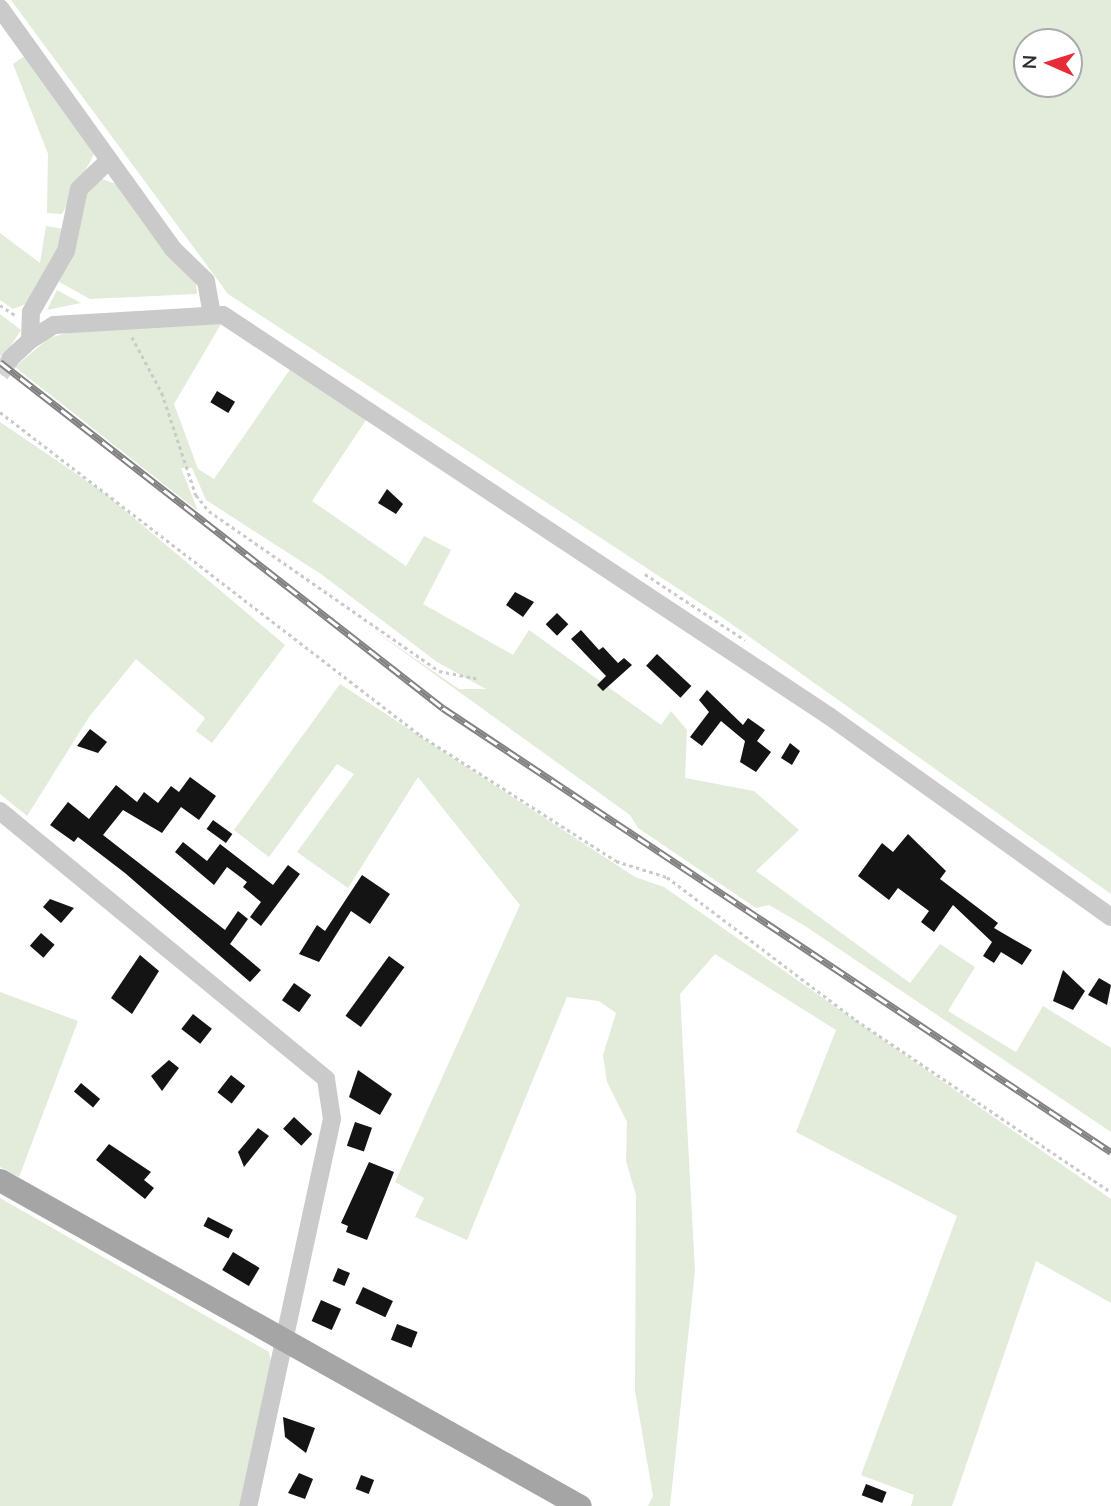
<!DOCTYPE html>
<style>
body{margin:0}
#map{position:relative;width:1111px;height:1506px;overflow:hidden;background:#fff;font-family:Mulish,sans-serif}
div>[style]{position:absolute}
.green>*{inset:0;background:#e3ebda}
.building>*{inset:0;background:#141414;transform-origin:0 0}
.minor-tunnel>*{height:18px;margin-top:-9px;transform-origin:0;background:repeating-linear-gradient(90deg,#d5d5d5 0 18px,transparent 0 27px)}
.path>*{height:2.5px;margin-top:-1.25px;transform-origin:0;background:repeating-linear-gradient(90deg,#cacaca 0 3.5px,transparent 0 7px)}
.minor>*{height:18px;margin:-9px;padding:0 9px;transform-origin:9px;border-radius:9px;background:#cacaca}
.major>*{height:23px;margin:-11.5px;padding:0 11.5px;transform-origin:11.5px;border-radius:11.5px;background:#a5a5a5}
.rail>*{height:7px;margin-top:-3.5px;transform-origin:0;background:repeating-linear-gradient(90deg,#fff 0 13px,#828282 0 26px);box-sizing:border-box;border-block:2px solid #828282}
span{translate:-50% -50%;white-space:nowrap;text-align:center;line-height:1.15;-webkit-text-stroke:7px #fff;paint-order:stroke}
.north{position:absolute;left:1013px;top:28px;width:70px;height:70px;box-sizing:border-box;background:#fff;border:2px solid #ababab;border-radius:50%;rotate:273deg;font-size:19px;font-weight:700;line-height:28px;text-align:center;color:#2d2d2d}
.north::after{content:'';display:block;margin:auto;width:24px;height:32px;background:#e72c37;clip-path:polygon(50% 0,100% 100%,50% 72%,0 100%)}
</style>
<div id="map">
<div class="green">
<div style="clip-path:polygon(evenodd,11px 0,1111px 0,1111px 894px,723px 618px,228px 294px,11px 0,1069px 42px,1069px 84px,1027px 84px,1027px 42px,1069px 42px)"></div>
<div style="clip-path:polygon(25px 56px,94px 154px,62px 214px,47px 213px,48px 154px,13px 64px)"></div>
<div style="clip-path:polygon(99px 178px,116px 184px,196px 282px,197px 294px,90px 299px,59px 282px,74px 249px,84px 195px)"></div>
<div style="clip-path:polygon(46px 226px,64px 229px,59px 251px,31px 302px,13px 309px,0 300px,0 233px,40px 263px)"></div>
<div style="clip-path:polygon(57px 290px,81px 303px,47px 310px)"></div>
<div style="clip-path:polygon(0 314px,21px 330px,3px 358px,0 355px)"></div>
<div style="clip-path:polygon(221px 324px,174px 404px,198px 469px,214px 479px,291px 368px,368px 417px,312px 501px,406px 566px,424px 536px,451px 550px,423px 604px,513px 655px,529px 630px,661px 725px,671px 711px,687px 730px,685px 778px,754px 791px,799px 830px,756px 871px,910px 983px,940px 944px,975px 967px,948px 1011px,1016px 1052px,1043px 1006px,1111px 1048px,1111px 1132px,805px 926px,769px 905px,756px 908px,638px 828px,630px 815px,362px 622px,459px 689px,486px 689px,437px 662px,321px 574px,206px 500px,192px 468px,181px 468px,198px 511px,15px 367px,49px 338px,80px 329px)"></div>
<div style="clip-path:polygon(0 422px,103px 492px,285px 645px,212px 743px,196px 731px,205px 718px,136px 659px,89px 717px,27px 816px,0 794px)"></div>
<div style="clip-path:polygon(340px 684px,635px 877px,664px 887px,1111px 1199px,1111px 1303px,1036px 1261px,952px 1506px,911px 1506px,914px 1495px,861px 1475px,957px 1216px,796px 1132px,836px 1030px,715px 954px,680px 994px,695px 1271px,670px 1506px,648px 1506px,653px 1496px,635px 1391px,636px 1195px,626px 1161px,627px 1122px,607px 1082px,603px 1055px,616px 1013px,599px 1001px,567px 997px,467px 1240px,415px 1217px,424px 1198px,395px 1182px,520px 905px,418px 777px,348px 888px,297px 852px,354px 774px,337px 764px,269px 857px,234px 830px)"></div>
<div style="clip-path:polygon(0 992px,78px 1021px,19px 1177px,0 1167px)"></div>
<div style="clip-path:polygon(0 1198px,269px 1352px,272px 1367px,240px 1506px,0 1506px)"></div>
</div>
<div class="building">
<div style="left:217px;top:391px;width:21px;height:13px;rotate:31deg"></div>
<div style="clip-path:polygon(387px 489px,403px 504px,396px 514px,378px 503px)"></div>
<div style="clip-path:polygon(515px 592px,534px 602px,523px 617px,506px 605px)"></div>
<div style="left:557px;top:613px;width:16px;height:16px;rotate:45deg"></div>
<div style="clip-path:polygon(581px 630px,599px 650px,603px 647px,618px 663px,624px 658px,632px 665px,603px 691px,597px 685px,606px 676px,571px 639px)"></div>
<div style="left:657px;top:654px;width:47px;height:16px;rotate:43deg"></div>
<div style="clip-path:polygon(707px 690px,743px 725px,748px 718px,765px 730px,757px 741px,771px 752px,756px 772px,740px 762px,745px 741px,721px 721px,702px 746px,690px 737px,709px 712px,699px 700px)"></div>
<div style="clip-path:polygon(90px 729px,107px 742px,98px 753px,77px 746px)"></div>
<div style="clip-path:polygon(790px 743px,800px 751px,792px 765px,781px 758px)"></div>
<div style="clip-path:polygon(190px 777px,216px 796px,199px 820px,181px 807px,162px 833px,123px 810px,103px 835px,225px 930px,238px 911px,248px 919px,230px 944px,261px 970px,250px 982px,125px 873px,78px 837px,74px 842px,50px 825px,68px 802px,89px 819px,116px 785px,137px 802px,144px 792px,158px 803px,171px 786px,179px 792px)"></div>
<div style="left:213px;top:820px;width:24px;height:11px;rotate:36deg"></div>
<div style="clip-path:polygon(908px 834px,946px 871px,940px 879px,998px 923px,994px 928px,1032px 950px,1022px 965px,1001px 952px,994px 963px,983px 956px,992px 942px,953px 905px,934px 932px,921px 922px,929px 911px,898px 888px,889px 900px,858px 876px,882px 843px,893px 852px)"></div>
<div style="clip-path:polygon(183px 842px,207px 861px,220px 844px,273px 885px,288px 865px,300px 874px,261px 926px,250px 917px,261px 902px,243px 887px,247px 882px,227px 867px,214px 885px,175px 852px)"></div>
<div style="clip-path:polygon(362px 875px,390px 894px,370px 924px,351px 911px,319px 962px,299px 954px,317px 925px,325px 931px)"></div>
<div style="clip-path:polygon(50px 899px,74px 908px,61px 923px,43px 907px)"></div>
<div style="left:41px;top:933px;width:18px;height:17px;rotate:41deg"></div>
<div style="clip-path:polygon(140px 955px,159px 971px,132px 1014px,111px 998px)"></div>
<div style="left:389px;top:956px;width:19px;height:74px;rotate:36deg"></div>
<div style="clip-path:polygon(1063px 970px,1085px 991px,1073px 1010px,1053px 1001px)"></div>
<div style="clip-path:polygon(1099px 978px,1111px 985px,1107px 1005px,1088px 995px)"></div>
<div style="left:294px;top:983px;width:21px;height:21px;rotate:35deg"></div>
<div style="left:193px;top:1014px;width:24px;height:19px;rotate:38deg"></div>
<div style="clip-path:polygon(169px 1060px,179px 1068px,162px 1091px,151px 1076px)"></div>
<div style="clip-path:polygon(358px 1070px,392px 1094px,380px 1115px,349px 1097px)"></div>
<div style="left:231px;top:1075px;width:18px;height:22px;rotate:38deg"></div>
<div style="left:81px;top:1083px;width:25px;height:11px;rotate:40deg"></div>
<div style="left:294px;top:1117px;width:25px;height:16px;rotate:43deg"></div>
<div style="left:355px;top:1122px;width:18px;height:25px;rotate:19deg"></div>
<div style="clip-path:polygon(258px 1128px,269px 1136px,244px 1167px,238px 1152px)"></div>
<div style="clip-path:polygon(109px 1144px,151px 1172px,144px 1180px,154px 1188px,145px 1199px,96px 1160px)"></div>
<div style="clip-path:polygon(369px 1162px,394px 1172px,367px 1240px,346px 1232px,348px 1226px,341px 1223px)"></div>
<div style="left:208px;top:1217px;width:28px;height:10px;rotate:27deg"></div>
<div style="left:233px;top:1252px;width:31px;height:21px;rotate:31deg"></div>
<div style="left:338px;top:1268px;width:13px;height:14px;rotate:23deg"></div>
<div style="left:363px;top:1287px;width:33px;height:18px;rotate:25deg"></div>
<div style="left:321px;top:1300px;width:22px;height:23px;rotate:24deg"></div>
<div style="left:397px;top:1324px;width:22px;height:17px;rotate:21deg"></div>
<div style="clip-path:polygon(283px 1417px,315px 1428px,306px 1453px,285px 1437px)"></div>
<div style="clip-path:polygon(299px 1473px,313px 1479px,305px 1499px,288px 1493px)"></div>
<div style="left:361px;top:1475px;width:14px;height:15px;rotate:21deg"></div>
<div style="left:866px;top:1484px;width:22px;height:12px;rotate:21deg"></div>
</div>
<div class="minor-tunnel">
<div style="left:0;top:374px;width:19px;rotate:-55deg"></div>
</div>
<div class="path">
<div style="left:0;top:305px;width:18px;rotate:34deg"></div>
<div style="left:132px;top:337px;width:64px;rotate:61.8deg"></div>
<div style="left:162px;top:393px;width:108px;rotate:71.6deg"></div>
<div style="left:196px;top:495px;width:21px;rotate:51deg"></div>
<div style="left:209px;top:511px;width:280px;rotate:34.8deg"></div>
<div style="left:439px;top:671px;width:38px;rotate:11deg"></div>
<div style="left:0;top:412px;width:530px;rotate:37.56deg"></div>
<div style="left:420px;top:735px;width:233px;rotate:32.7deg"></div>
<div style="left:616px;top:861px;width:53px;rotate:17.4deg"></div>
<div style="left:667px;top:877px;width:237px;rotate:37.1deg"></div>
<div style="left:856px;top:1020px;width:308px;rotate:34deg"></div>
<div style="left:645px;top:574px;width:120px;rotate:33.4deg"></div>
</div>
<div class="minor">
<div style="left:0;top:8px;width:297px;rotate:54.3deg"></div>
<div style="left:173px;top:249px;width:46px;rotate:44.1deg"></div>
<div style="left:206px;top:281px;width:34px;rotate:80deg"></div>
<div style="left:30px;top:340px;width:28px;rotate:-32deg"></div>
<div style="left:54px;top:325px;width:169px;rotate:-3.4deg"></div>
<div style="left:223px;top:315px;width:727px;rotate:33.49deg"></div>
<div style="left:829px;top:716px;width:346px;rotate:35.5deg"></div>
<div style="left:11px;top:358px;width:26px;rotate:-43deg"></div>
<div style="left:30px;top:340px;width:28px;rotate:-88deg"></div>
<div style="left:31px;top:312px;width:70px;rotate:-60.2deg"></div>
<div style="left:66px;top:251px;width:63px;rotate:-78.2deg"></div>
<div style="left:79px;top:189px;width:40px;rotate:-44deg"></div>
<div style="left:0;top:811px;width:422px;rotate:39.4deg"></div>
<div style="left:326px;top:1079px;width:40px;rotate:81.5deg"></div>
<div style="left:332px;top:1119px;width:396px;rotate:102.2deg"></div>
</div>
<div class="major">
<div style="left:0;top:1180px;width:665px;rotate:29.34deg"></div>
</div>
<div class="rail">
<div style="left:0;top:362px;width:562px;rotate:37.99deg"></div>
<div style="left:443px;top:708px;width:802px;rotate:33.61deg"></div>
</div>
<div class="north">N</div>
</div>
